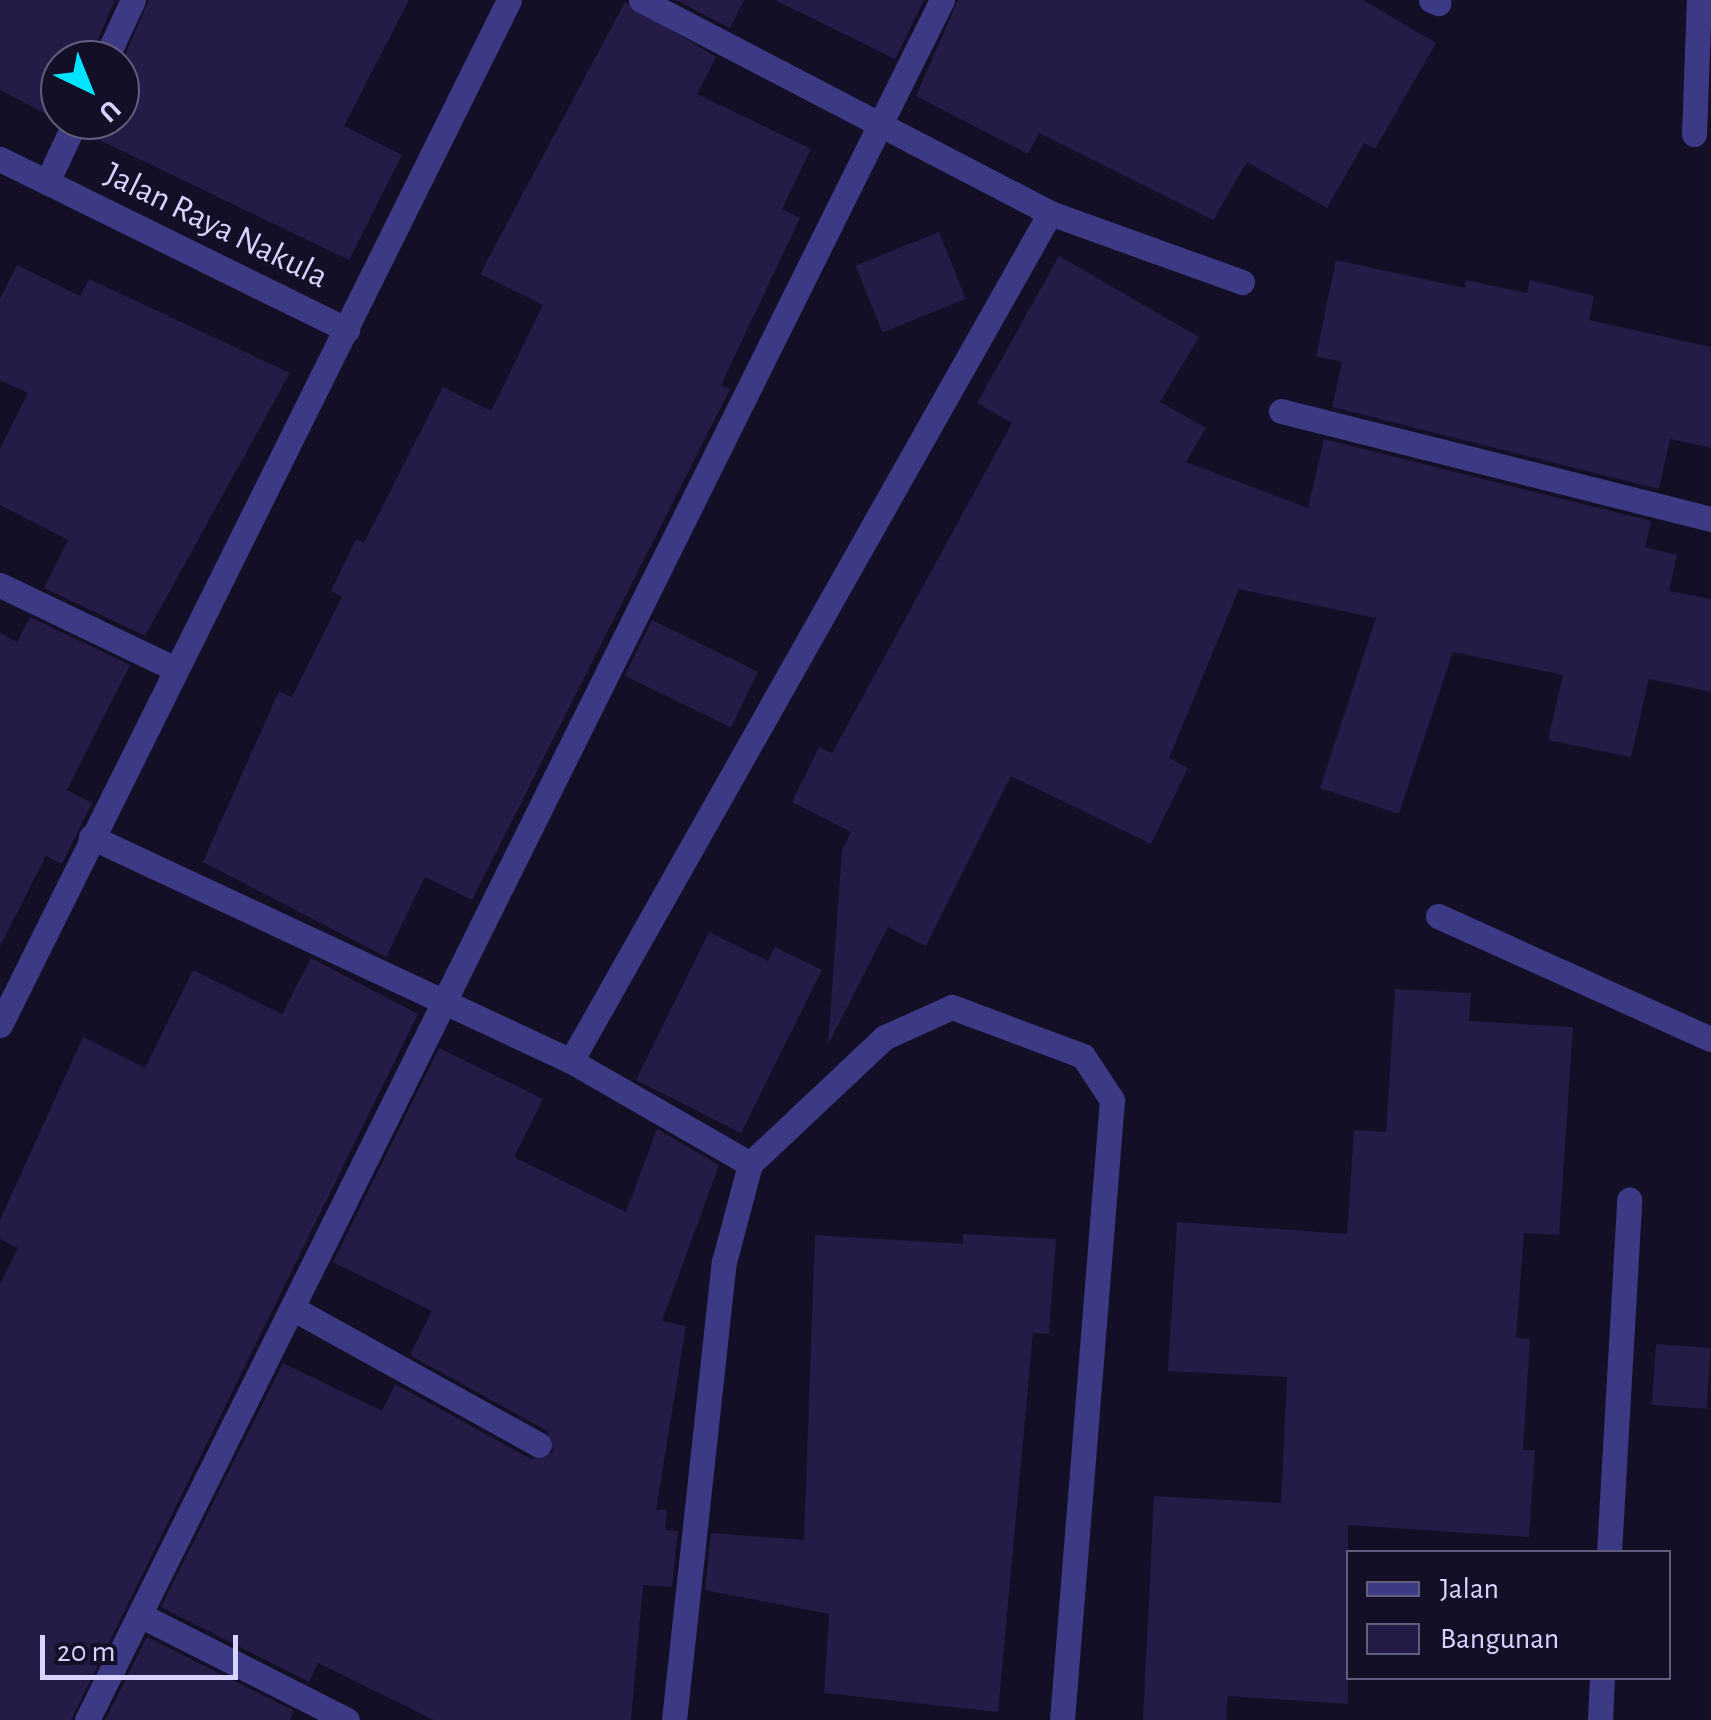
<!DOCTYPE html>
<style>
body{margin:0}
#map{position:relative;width:1711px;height:1720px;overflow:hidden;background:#130f26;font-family:"Alegreya Sans",sans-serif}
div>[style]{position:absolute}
.building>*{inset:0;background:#241b47;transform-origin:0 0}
.minor>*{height:25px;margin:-12.5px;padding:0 12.5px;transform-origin:12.5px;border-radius:12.5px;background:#3d3a85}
span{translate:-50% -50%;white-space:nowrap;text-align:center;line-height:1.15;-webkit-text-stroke:10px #130f26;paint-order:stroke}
.street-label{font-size:35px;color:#d9d4ff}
.legend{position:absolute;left:1346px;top:1550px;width:325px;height:130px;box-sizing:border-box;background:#130f26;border:2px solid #625e7d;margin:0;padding:12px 18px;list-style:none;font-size:30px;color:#d9d4ff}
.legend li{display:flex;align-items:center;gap:20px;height:50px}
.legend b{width:50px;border:2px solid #625e7d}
.north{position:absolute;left:40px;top:40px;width:100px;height:100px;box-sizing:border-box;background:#130f26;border:2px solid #625e7d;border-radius:50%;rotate:137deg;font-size:28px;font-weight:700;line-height:40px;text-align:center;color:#d9d4ff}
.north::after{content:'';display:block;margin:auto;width:35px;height:45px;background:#00e5ff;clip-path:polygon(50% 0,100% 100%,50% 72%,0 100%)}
.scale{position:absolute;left:40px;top:1635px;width:198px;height:45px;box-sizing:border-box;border:5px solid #d9d4ff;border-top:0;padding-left:12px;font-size:30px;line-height:35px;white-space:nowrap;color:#d9d4ff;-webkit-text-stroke:8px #130f26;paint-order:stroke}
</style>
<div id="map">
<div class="building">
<div style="clip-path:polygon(0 0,115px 0,89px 60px,60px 60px,58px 120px,0 90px)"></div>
<div style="clip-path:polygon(149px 0,409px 0,344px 126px,402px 155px,349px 260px,87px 134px,92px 120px,120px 120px,120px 66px)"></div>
<div style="clip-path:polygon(676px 0,744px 0,730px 28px)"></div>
<div style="clip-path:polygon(775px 0,924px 0,895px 59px)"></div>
<div style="clip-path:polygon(958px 0,1363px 0,1436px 43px,1375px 149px,1364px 143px,1327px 208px,1247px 162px,1213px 220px,1039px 133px,1028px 154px,916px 96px)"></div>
<div style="clip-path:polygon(625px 2px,716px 57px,697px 94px,811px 149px,782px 209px,800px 218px,721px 385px,730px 389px,472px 900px,425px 877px,386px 957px,203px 862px,279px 691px,292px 697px,342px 597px,331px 591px,356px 539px,364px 543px,443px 387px,491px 411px,543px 305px,480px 274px)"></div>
<div style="left:939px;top:232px;width:72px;height:90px;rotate:68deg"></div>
<div style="clip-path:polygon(1059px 256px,1199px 337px,1160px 402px,1206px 428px,1186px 462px,1308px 508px,1324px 439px,1651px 521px,1645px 547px,1677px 555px,1669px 591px,1711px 599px,1711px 692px,1649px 679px,1631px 757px,1548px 740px,1563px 675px,1453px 652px,1399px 814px,1320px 788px,1376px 618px,1239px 589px,1169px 758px,1188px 768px,1151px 844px,1011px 776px,926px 946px,888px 927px,828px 1045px,842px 850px,851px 832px,792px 802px,819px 747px,832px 753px,1012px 423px,977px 403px)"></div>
<div style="clip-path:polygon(1336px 260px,1465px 288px,1466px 280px,1527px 293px,1530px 280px,1594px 296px,1589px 320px,1711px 347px,1711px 448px,1670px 439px,1659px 489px,1332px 407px,1342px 362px,1316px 356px)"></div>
<div style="clip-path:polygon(17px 265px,80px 296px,89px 279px,290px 373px,145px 636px,44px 588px,68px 540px,0 505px,0 449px,28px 393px,0 380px,0 299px)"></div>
<div style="clip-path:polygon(30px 617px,130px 665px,67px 790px,92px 803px,62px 864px,46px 856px,0 946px,0 633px,17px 642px)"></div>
<div style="left:652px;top:620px;width:118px;height:62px;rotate:26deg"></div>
<div style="clip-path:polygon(709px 932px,768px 961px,775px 947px,822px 970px,741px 1133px,636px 1080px)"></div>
<div style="clip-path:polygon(311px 958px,418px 1014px,71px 1720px,0 1720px,0 1284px,18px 1248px,0 1239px,0 1220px,83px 1037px,145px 1068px,193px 970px,282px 1014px)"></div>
<div style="clip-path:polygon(1395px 989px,1471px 993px,1469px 1021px,1573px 1027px,1559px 1235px,1524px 1233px,1516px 1338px,1530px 1339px,1523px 1450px,1535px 1450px,1529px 1537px,1348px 1525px,1348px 1704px,1228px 1696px,1226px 1720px,1143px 1720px,1154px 1496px,1281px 1503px,1287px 1377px,1168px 1371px,1177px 1222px,1347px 1234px,1354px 1130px,1386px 1132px)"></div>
<div style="clip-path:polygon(439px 1048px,543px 1099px,514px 1157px,626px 1212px,657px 1129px,719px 1165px,662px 1321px,686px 1326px,656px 1510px,667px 1510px,665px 1530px,678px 1531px,672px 1587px,643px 1585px,631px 1720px,434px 1720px,318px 1663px,309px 1682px,161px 1607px,283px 1363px,382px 1411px,395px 1384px,531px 1459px,554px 1452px,547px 1431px,410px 1355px,432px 1311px,333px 1262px)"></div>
<div style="clip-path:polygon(963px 1234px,1056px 1239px,1049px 1334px,1033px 1333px,998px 1712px,824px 1693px,829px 1614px,705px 1590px,711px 1533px,804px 1540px,815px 1235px,963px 1244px)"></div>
<div style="left:1656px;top:1344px;width:55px;height:61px;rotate:4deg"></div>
<div style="clip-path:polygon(147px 1637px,294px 1711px,290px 1720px,105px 1720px)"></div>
</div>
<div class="minor">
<div style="left:641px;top:0;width:461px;rotate:27.5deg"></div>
<div style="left:1050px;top:213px;width:204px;rotate:19.8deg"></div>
<div style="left:1431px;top:0;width:8px;rotate:23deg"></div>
<div style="left:105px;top:60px;width:66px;rotate:-65deg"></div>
<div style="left:1694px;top:134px;width:134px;rotate:-87.9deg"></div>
<div style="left:0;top:159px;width:387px;rotate:26.2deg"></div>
<div style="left:47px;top:182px;width:68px;rotate:-64.9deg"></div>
<div style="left:1281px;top:411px;width:443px;rotate:14.1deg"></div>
<div style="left:0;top:585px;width:192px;rotate:25.6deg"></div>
<div style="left:91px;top:837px;width:530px;rotate:25.02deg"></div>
<div style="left:571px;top:1061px;width:207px;rotate:29.9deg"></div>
<div style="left:1438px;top:916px;width:299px;rotate:24.3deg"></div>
<div style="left:0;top:1025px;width:1144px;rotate:-63.59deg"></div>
<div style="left:571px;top:1061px;width:974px;rotate:-60.54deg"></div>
<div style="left:294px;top:1309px;width:280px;rotate:29deg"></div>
<div style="left:1609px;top:1552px;width:353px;rotate:-86.7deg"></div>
<div style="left:140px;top:1615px;width:232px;rotate:26.9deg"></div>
<div style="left:87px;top:1720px;width:1921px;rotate:-63.57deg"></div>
<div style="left:674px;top:1720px;width:461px;rotate:-83.8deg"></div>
<div style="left:724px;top:1262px;width:101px;rotate:-75.1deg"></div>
<div style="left:750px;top:1164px;width:185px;rotate:-43.3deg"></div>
<div style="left:885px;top:1037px;width:73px;rotate:-24.1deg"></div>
<div style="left:952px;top:1007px;width:140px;rotate:20.5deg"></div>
<div style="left:1083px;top:1056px;width:53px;rotate:56.6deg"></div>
<div style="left:1112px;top:1100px;width:622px;rotate:94.61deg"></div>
<div style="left:1600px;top:1720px;width:42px;rotate:-87.3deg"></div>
</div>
<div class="street-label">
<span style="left:216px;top:226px;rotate:26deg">Jalan Raya Nakula</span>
</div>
<ul class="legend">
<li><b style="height:12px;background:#3d3a85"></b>Jalan</li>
<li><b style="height:28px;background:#241b47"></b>Bangunan</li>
</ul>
<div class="north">U</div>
<div class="scale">20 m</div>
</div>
